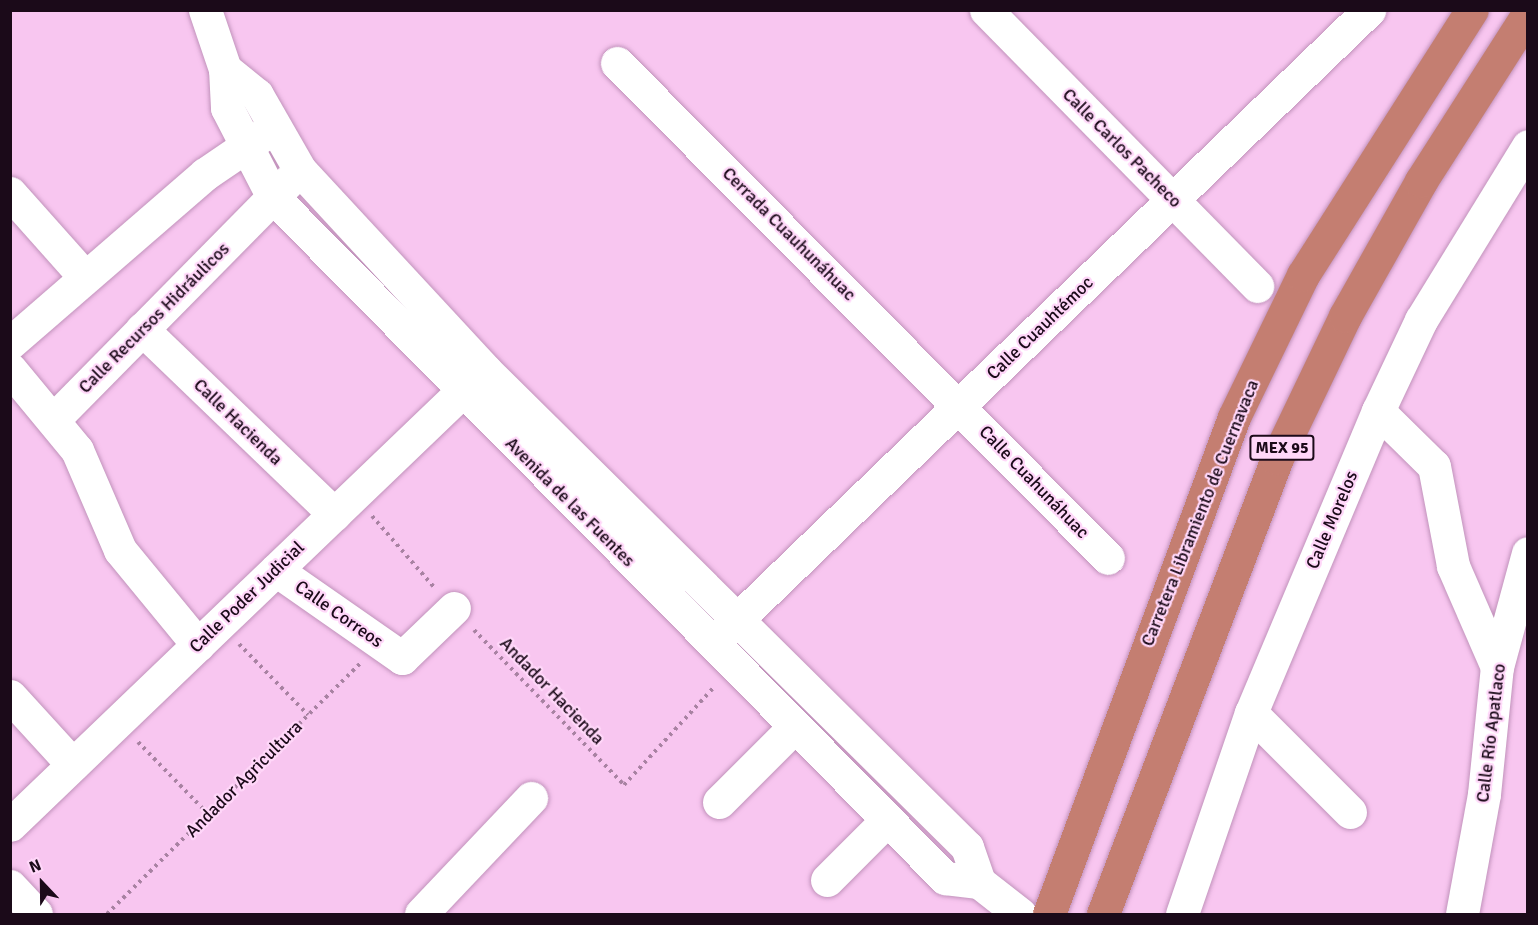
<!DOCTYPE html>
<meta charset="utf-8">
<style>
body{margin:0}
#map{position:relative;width:1538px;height:925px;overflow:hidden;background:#f8c6f0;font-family:Signika,sans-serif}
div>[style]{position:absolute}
.path>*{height:4px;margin-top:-2px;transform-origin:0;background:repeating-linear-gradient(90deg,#a882a2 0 3px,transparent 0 7.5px)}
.roads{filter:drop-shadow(0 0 2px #c192bb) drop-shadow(0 0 2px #c192bb)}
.minor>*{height:33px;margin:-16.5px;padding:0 16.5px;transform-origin:16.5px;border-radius:16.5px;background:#fff}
.highway>*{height:33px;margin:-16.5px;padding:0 16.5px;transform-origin:16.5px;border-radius:16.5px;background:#c47e71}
span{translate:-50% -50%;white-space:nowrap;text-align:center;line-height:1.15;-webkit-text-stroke:4.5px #ffd7f9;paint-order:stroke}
.shield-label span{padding:2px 4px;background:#ffd7f9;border:2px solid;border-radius:4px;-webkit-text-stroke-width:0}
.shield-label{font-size:16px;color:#1b0a19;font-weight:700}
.street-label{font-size:18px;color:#1b0a19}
.frame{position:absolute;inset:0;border:12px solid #1b0a19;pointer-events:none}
.north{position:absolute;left:12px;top:853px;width:60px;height:60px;-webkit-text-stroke:4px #ffd7f9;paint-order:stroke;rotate:338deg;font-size:16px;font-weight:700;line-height:24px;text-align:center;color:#1b0a19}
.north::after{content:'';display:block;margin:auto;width:21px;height:27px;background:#1b0a19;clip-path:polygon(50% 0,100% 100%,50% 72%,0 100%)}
</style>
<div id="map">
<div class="path">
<div style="left:372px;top:516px;width:94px;rotate:48.9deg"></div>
<div style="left:474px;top:630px;width:216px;rotate:45.9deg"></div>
<div style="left:624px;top:785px;width:134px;rotate:-47.4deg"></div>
<div style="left:239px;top:644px;width:99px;rotate:45.8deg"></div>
<div style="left:138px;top:742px;width:100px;rotate:45.8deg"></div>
<div style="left:107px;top:914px;width:357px;rotate:-44.7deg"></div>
</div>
<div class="roads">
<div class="minor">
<div style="left:205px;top:10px;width:62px;rotate:71.3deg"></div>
<div style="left:225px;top:69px;width:39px;rotate:87deg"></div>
<div style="left:227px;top:108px;width:100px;rotate:62.7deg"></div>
<div style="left:273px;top:197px;width:957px;rotate:45.38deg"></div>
<div style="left:945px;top:878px;width:34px;rotate:7deg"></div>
<div style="left:979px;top:882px;width:52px;rotate:38deg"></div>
<div style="left:986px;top:10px;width:387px;rotate:45.5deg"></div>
<div style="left:617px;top:63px;width:697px;rotate:45.23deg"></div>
<div style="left:225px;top:69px;width:41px;rotate:39.1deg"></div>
<div style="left:257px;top:95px;width:86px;rotate:60.2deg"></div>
<div style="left:300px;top:170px;width:272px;rotate:47.2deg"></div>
<div style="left:485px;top:370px;width:678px;rotate:44.7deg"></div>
<div style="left:967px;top:847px;width:37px;rotate:71deg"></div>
<div style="left:10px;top:193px;width:111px;rotate:48.3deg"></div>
<div style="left:142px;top:329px;width:267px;rotate:43.9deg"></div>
<div style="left:10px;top:343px;width:258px;rotate:-40.9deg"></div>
<div style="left:205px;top:174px;width:68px;rotate:-34.2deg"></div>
<div style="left:10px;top:369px;width:105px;rotate:50.4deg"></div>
<div style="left:77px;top:450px;width:109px;rotate:66.7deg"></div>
<div style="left:120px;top:550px;width:123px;rotate:50.6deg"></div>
<div style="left:1378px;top:411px;width:78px;rotate:44.5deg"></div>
<div style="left:1434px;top:466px;width:102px;rotate:79.2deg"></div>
<div style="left:1453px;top:566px;width:110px;rotate:66.5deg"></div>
<div style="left:54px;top:419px;width:334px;rotate:-45.4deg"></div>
<div style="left:276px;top:570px;width:154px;rotate:34.9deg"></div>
<div style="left:402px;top:658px;width:72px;rotate:-43.9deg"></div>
<div style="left:718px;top:638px;width:905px;rotate:-43.97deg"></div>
<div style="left:10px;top:696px;width:93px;rotate:47.6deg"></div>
<div style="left:1251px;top:713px;width:140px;rotate:45deg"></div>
<div style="left:719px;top:802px;width:106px;rotate:-45deg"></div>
<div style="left:10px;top:825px;width:647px;rotate:-43.81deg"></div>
<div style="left:827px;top:880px;width:85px;rotate:-45deg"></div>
<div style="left:10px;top:886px;width:38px;rotate:47deg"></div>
<div style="left:421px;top:914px;width:160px;rotate:-46.5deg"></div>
<div style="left:1182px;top:914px;width:213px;rotate:-71.1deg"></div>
<div style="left:1251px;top:713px;width:328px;rotate:-67.2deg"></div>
<div style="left:1378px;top:411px;width:101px;rotate:-64.7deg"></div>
<div style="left:1421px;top:320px;width:204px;rotate:-58.4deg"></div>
<div style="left:1462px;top:914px;width:122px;rotate:-79.6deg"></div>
<div style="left:1484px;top:794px;width:128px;rotate:-84.2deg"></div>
<div style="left:1497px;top:667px;width:118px;rotate:-74.8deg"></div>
</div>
<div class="highway">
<div style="left:1049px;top:914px;width:530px;rotate:-69.58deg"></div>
<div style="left:1234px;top:417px;width:158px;rotate:-64.1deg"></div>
<div style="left:1303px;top:275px;width:314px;rotate:-57.5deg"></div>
<div style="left:1103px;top:914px;width:488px;rotate:-69.1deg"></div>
<div style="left:1277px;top:458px;width:157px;rotate:-64.4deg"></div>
<div style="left:1345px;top:316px;width:155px;rotate:-60.6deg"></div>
<div style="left:1421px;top:181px;width:198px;rotate:-57.4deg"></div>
</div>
</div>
<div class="shield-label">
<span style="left:1282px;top:448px">MEX 95</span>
</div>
<div class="street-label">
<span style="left:1122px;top:148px;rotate:45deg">Calle Carlos Pacheco</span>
<span style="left:789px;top:234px;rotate:45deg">Cerrada Cuauhunáhuac</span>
<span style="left:154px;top:318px;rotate:-45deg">Calle Recursos Hidráulicos</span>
<span style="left:1040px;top:328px;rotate:-44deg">Calle Cuauhtémoc</span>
<span style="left:238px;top:422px;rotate:44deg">Calle Hacienda</span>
<span style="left:1034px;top:482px;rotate:46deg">Calle Cuahunáhuac</span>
<span style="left:570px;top:502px;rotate:45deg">Avenida de las Fuentes</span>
<span style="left:1200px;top:513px;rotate:-68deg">Carretera Libramiento de Cuernavaca</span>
<span style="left:1332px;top:520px;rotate:-67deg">Calle Morelos</span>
<span style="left:247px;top:597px;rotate:-44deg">Calle Poder Judicial</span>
<span style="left:339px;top:614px;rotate:35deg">Calle Correos</span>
<span style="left:552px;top:691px;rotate:46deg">Andador Hacienda</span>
<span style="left:1491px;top:733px;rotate:-83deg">Calle Río Apatlaco</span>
<span style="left:244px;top:779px;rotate:-45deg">Andador Agricultura</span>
</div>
<div class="frame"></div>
<div class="north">N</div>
</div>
